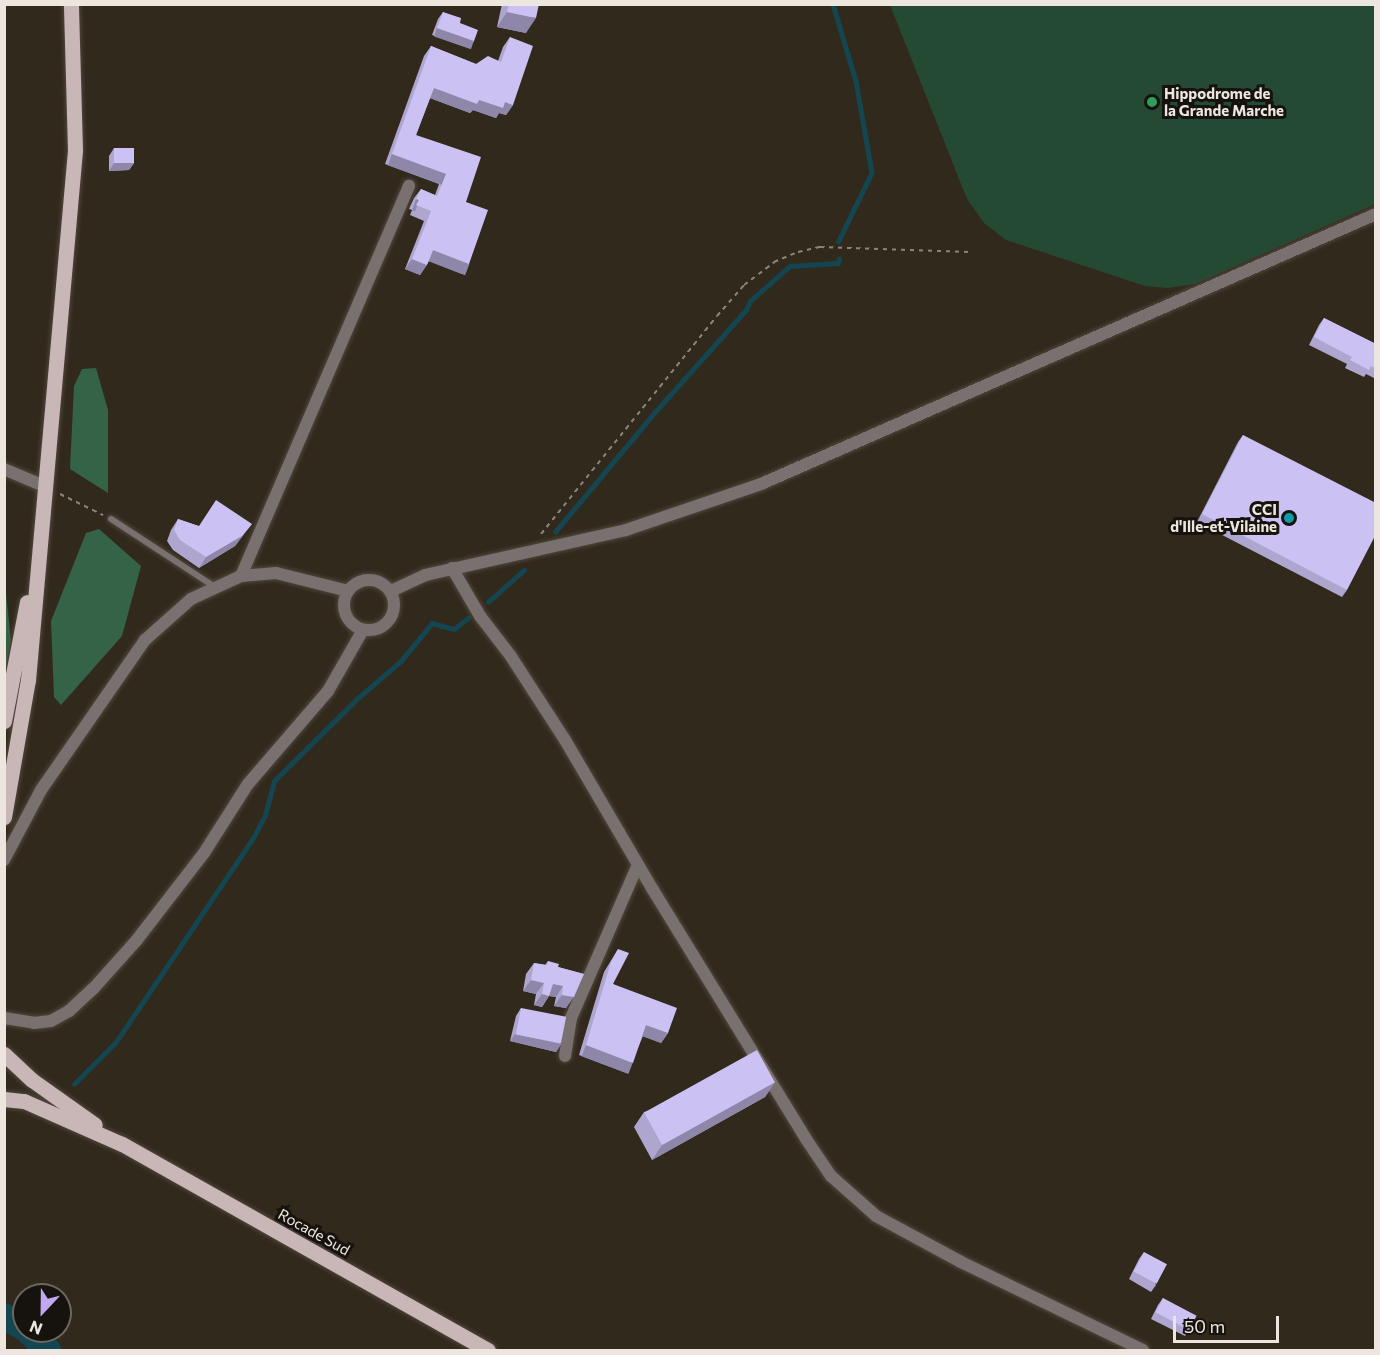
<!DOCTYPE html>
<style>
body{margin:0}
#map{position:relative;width:1380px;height:1355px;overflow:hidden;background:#32291d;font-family:Commissioner,sans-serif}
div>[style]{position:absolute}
.green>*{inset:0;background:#244a34}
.forest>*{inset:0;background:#346347}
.stream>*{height:4.5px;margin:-2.25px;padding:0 2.25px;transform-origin:2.25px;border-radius:2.25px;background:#134650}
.river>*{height:26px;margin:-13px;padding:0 13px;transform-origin:13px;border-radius:13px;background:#134650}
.path>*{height:2px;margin-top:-1px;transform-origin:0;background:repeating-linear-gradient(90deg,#8c847a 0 4.5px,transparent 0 9px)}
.roads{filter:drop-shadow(0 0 2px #50473c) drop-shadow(0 0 2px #50473c)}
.service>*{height:6px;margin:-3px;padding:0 3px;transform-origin:3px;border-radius:3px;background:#797070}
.minor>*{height:12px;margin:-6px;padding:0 6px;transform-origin:6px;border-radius:6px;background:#797070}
.minor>.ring{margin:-6px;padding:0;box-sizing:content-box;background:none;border:12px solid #797070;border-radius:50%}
.primary>*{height:15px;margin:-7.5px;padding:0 7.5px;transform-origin:7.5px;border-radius:7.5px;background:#c9b6b7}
.wall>*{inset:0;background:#afa6d0}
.shaded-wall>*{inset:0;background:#8e87a9;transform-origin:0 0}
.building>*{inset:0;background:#cbc1f2;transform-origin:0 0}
.dots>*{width:16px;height:16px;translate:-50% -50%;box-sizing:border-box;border:3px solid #16120d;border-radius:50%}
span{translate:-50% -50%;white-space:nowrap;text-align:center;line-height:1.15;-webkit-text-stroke:6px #16120d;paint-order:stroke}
.poi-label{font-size:15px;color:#ece6de;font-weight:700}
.left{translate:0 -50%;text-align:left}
.right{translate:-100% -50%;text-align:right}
.street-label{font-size:15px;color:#ece6de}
.frame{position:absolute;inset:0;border:6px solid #ece6de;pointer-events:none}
.north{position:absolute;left:12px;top:1283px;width:60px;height:60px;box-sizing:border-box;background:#16120d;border:2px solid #6c6761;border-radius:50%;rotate:202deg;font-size:16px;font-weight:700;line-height:24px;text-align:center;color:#ece6de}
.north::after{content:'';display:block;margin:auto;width:21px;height:27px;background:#c2a8f2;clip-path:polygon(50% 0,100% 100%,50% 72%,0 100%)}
.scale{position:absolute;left:1173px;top:1316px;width:106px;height:27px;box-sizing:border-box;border:3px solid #ece6de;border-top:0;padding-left:8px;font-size:18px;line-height:21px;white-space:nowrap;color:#ece6de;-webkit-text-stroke:4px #16120d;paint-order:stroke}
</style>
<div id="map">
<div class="green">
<div style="clip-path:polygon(890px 5px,1375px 5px,1375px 204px,1195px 284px,1168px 288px,1145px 286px,1006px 240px,984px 223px,967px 199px)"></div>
</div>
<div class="forest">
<div style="clip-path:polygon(96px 368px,108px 410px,108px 493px,70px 469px,74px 386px,82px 369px)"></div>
<div style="clip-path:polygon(99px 529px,141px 566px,122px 636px,61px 705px,54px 697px,51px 621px,86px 533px)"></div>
<div style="clip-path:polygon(5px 583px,11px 641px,5px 676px,4px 676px)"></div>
</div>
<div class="stream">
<div style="left:833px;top:4px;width:80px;rotate:73.4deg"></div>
<div style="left:856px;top:81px;width:93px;rotate:80.1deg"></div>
<div style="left:872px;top:173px;width:76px;rotate:115.9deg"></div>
<div style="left:555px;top:532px;width:156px;rotate:-50.2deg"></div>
<div style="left:655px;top:412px;width:137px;rotate:-48.3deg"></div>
<div style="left:746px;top:310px;width:10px;rotate:-66deg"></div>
<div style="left:750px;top:301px;width:53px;rotate:-41.2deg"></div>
<div style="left:790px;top:266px;width:48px;rotate:-3.6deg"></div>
<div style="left:838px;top:263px;width:4px;rotate:-76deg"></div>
<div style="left:488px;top:602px;width:48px;rotate:-41.6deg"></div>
<div style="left:74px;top:1084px;width:59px;rotate:-45deg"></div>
<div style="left:116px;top:1042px;width:246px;rotate:-56.1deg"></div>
<div style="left:253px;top:838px;width:26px;rotate:-62deg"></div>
<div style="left:265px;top:815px;width:35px;rotate:-75deg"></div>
<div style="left:274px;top:781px;width:118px;rotate:-44.7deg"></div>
<div style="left:358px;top:698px;width:57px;rotate:-40.7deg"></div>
<div style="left:401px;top:661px;width:49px;rotate:-50.8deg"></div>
<div style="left:432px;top:623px;width:23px;rotate:15deg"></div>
<div style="left:454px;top:629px;width:18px;rotate:-38deg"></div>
</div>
<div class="river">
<div style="left:4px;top:1316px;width:23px;rotate:31deg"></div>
<div style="left:28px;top:1331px;width:28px;rotate:44deg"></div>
</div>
<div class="path">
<div style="left:60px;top:494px;width:48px;rotate:26deg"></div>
<div style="left:541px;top:534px;width:280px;rotate:-51.1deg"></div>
<div style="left:717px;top:316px;width:41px;rotate:-48.9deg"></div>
<div style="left:744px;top:285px;width:38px;rotate:-37deg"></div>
<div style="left:774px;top:262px;width:26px;rotate:-23deg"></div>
<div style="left:798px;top:252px;width:23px;rotate:-13deg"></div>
<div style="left:820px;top:247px;width:150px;rotate:1.9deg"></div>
</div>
<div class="roads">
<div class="service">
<div style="left:111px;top:519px;width:124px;rotate:33.2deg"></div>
</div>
<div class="minor">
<div style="left:4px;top:469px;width:43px;rotate:23deg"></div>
<div style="left:452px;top:568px;width:56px;rotate:59.7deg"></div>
<div style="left:480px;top:616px;width:49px;rotate:52.4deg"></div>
<div style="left:510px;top:655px;width:101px;rotate:57.1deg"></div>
<div style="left:565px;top:740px;width:174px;rotate:59.6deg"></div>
<div style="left:653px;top:890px;width:292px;rotate:58.4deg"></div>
<div style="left:806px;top:1139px;width:45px;rotate:56deg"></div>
<div style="left:831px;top:1176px;width:60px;rotate:41.6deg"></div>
<div style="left:876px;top:1216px;width:97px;rotate:28.4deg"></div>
<div style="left:961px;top:1262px;width:202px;rotate:25.8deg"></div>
<div style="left:241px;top:576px;width:425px;rotate:-66.7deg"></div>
<div class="ring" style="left:344px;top:580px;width:38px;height:38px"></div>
<div style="left:391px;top:591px;width:38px;rotate:-25deg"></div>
<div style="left:425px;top:575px;width:206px;rotate:-12.6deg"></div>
<div style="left:626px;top:530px;width:143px;rotate:-18.8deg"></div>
<div style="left:761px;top:484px;width:672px;rotate:-23.7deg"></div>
<div style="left:4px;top:860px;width:79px;rotate:-62.1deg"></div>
<div style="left:41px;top:790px;width:183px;rotate:-55.3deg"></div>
<div style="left:145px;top:640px;width:62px;rotate:-41.7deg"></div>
<div style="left:191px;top:599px;width:55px;rotate:-24.7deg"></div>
<div style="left:241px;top:576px;width:35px;rotate:-5deg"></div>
<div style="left:276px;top:573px;width:74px;rotate:14deg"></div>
<div style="left:4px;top:1018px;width:30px;rotate:9deg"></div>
<div style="left:34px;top:1023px;width:17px;rotate:-7deg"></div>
<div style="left:51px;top:1021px;width:21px;rotate:-29deg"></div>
<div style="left:69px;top:1011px;width:33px;rotate:-43deg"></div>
<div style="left:93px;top:989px;width:64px;rotate:-48.1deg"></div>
<div style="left:136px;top:941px;width:111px;rotate:-52.3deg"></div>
<div style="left:204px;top:853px;width:82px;rotate:-57.5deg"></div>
<div style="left:248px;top:784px;width:123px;rotate:-49.3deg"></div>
<div style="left:328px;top:691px;width:70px;rotate:-60.2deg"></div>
<div style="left:565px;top:1056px;width:38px;rotate:-81deg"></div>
<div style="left:571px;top:1018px;width:167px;rotate:-66.4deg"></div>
</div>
<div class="primary">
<div style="left:4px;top:721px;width:121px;rotate:-79.1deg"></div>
<div style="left:4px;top:817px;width:139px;rotate:-80.1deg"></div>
<div style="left:28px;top:680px;width:532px;rotate:-84.93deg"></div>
<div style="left:75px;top:150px;width:146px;rotate:-91.6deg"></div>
<div style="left:4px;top:1054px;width:38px;rotate:43deg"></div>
<div style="left:32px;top:1080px;width:77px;rotate:35.5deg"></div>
<div style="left:4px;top:1099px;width:20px;rotate:6deg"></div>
<div style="left:24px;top:1101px;width:107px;rotate:23.7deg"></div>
<div style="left:122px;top:1144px;width:420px;rotate:29.4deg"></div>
</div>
</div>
<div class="wall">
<div style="clip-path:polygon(502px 4px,539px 4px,526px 33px,497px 27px)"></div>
<div style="clip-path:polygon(443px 12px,474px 41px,469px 48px,432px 35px,438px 19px)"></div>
<div style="clip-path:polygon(510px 37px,513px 105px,506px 115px,499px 113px,496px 118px,473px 110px,470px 113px,430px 98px,416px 135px,466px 202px,469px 264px,462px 274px,429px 261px,420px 275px,405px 269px,424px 221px,410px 215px,412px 210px,409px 209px,414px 198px,421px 189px,435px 195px,439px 184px,385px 164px,424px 56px,431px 46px,476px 64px,498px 61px,503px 47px)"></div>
<div style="clip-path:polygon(114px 148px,134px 163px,129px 170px,109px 171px,109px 156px)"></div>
<div style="clip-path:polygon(1324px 318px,1376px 344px,1376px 379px,1366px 374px,1364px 377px,1345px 368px,1347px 364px,1309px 345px,1319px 325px)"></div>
<div style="clip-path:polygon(1243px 435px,1347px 590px,1342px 597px,1197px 522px,1238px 442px)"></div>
<div style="clip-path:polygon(178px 519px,198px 526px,244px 534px,235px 546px,199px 568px,173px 550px,167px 541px,171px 530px)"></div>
<div style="clip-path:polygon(618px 949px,613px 984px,668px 1033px,661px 1043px,643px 1036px,627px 1073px,579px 1055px,604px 972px)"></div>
<div style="clip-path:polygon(548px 961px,558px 967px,584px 974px,566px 1008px,554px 1006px,556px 997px,549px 996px,542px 1007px,534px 1005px,536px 994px,523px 991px,526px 974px,534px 963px,545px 965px)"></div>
<div style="clip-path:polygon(521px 1008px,561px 1044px,556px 1052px,510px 1041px,516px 1016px)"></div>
<div style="clip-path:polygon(775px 1082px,765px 1097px,652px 1160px,634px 1127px,644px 1112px)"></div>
<div style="clip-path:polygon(1144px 1252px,1156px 1285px,1151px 1292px,1129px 1279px,1139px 1259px)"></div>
<div style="clip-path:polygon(1163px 1298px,1190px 1329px,1185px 1336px,1151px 1319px,1158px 1305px)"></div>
</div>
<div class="shaded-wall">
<div style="clip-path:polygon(507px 12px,536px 18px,526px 33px,497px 27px)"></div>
<div style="left:437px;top:28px;width:39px;height:9px;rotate:19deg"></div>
<div style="clip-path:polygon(434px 88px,479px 100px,505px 102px,513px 105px,506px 115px,499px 113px,496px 118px,473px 110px,470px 113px,427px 97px)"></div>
<div style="left:392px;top:154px;width:58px;height:12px;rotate:20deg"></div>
<div style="clip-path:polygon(114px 163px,134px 163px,129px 170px,109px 171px)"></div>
<div style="left:416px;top:199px;width:3px;height:12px;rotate:18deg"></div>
<div style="left:433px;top:250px;width:39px;height:12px;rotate:21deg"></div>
<div style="clip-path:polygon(412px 259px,427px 265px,420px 275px,405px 269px)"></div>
<div style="clip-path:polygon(252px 524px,235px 546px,199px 568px,206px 557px)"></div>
<div style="clip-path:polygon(531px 980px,544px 983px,536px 994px,523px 991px)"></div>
<div style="clip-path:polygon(553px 984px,563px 986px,556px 997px,549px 996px,542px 1007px,534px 1005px,542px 994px)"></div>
<div style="clip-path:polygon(562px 995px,574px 997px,566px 1008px,554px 1006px)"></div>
<div style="clip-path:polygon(646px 1025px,668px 1033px,661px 1043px,639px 1035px)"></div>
<div style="clip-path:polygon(515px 1034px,561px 1044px,556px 1052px,510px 1041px)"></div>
<div style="left:586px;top:1045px;width:50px;height:12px;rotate:21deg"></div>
<div style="clip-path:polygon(775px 1082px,765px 1097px,652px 1160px,662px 1145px)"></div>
</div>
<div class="building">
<div style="clip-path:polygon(509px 4px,539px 4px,536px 18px,507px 12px)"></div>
<div style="clip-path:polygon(443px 12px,461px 18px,460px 23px,478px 30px,474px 41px,437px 28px)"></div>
<div style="clip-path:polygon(510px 37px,533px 46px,513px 105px,505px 102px,503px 108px,479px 100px,477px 104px,434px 88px,416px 135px,481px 157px,466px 202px,488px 210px,469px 264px,433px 250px,427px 265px,412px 259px,431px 211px,416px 205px,419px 200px,416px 199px,421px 189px,437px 196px,446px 174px,392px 154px,431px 46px,476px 64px,488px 56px,501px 62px)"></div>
<div style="left:114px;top:148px;width:20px;height:15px"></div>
<div style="clip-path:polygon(1324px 318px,1376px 344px,1376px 369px,1371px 366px,1369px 370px,1350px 360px,1352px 357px,1314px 337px)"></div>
<div style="clip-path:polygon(1243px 435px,1376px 503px,1376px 534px,1347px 590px,1202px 514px)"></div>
<div style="clip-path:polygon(216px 500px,252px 524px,242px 536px,206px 557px,180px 540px,174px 530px,178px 519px,199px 526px)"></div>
<div style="clip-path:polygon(618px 949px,629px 953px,613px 984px,677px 1008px,668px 1033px,646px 1025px,633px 1063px,586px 1045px,611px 962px)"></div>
<div style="clip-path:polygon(548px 961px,559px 964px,558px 967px,584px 974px,574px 997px,562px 995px,563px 986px,553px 984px,549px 996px,542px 994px,544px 983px,531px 980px,534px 963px,547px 965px)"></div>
<div style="left:521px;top:1008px;width:46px;height:27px;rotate:11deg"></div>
<div style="left:757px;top:1050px;width:37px;height:129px;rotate:61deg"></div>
<div style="left:1144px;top:1252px;width:26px;height:22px;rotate:28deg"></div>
<div style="left:1163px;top:1298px;width:38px;height:16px;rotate:28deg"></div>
</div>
<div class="dots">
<div style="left:1152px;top:102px;background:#2e9e5b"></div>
<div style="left:1289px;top:518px;background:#0f9aa8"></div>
</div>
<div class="poi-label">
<span class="left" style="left:1164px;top:102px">Hippodrome de<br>la Grande Marche</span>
<span class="right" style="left:1277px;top:518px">CCI<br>d'Ille-et-Vilaine</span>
</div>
<div class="street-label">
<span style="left:314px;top:1232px;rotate:29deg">Rocade Sud</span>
</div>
<div class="frame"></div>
<div class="north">N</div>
<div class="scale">50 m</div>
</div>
